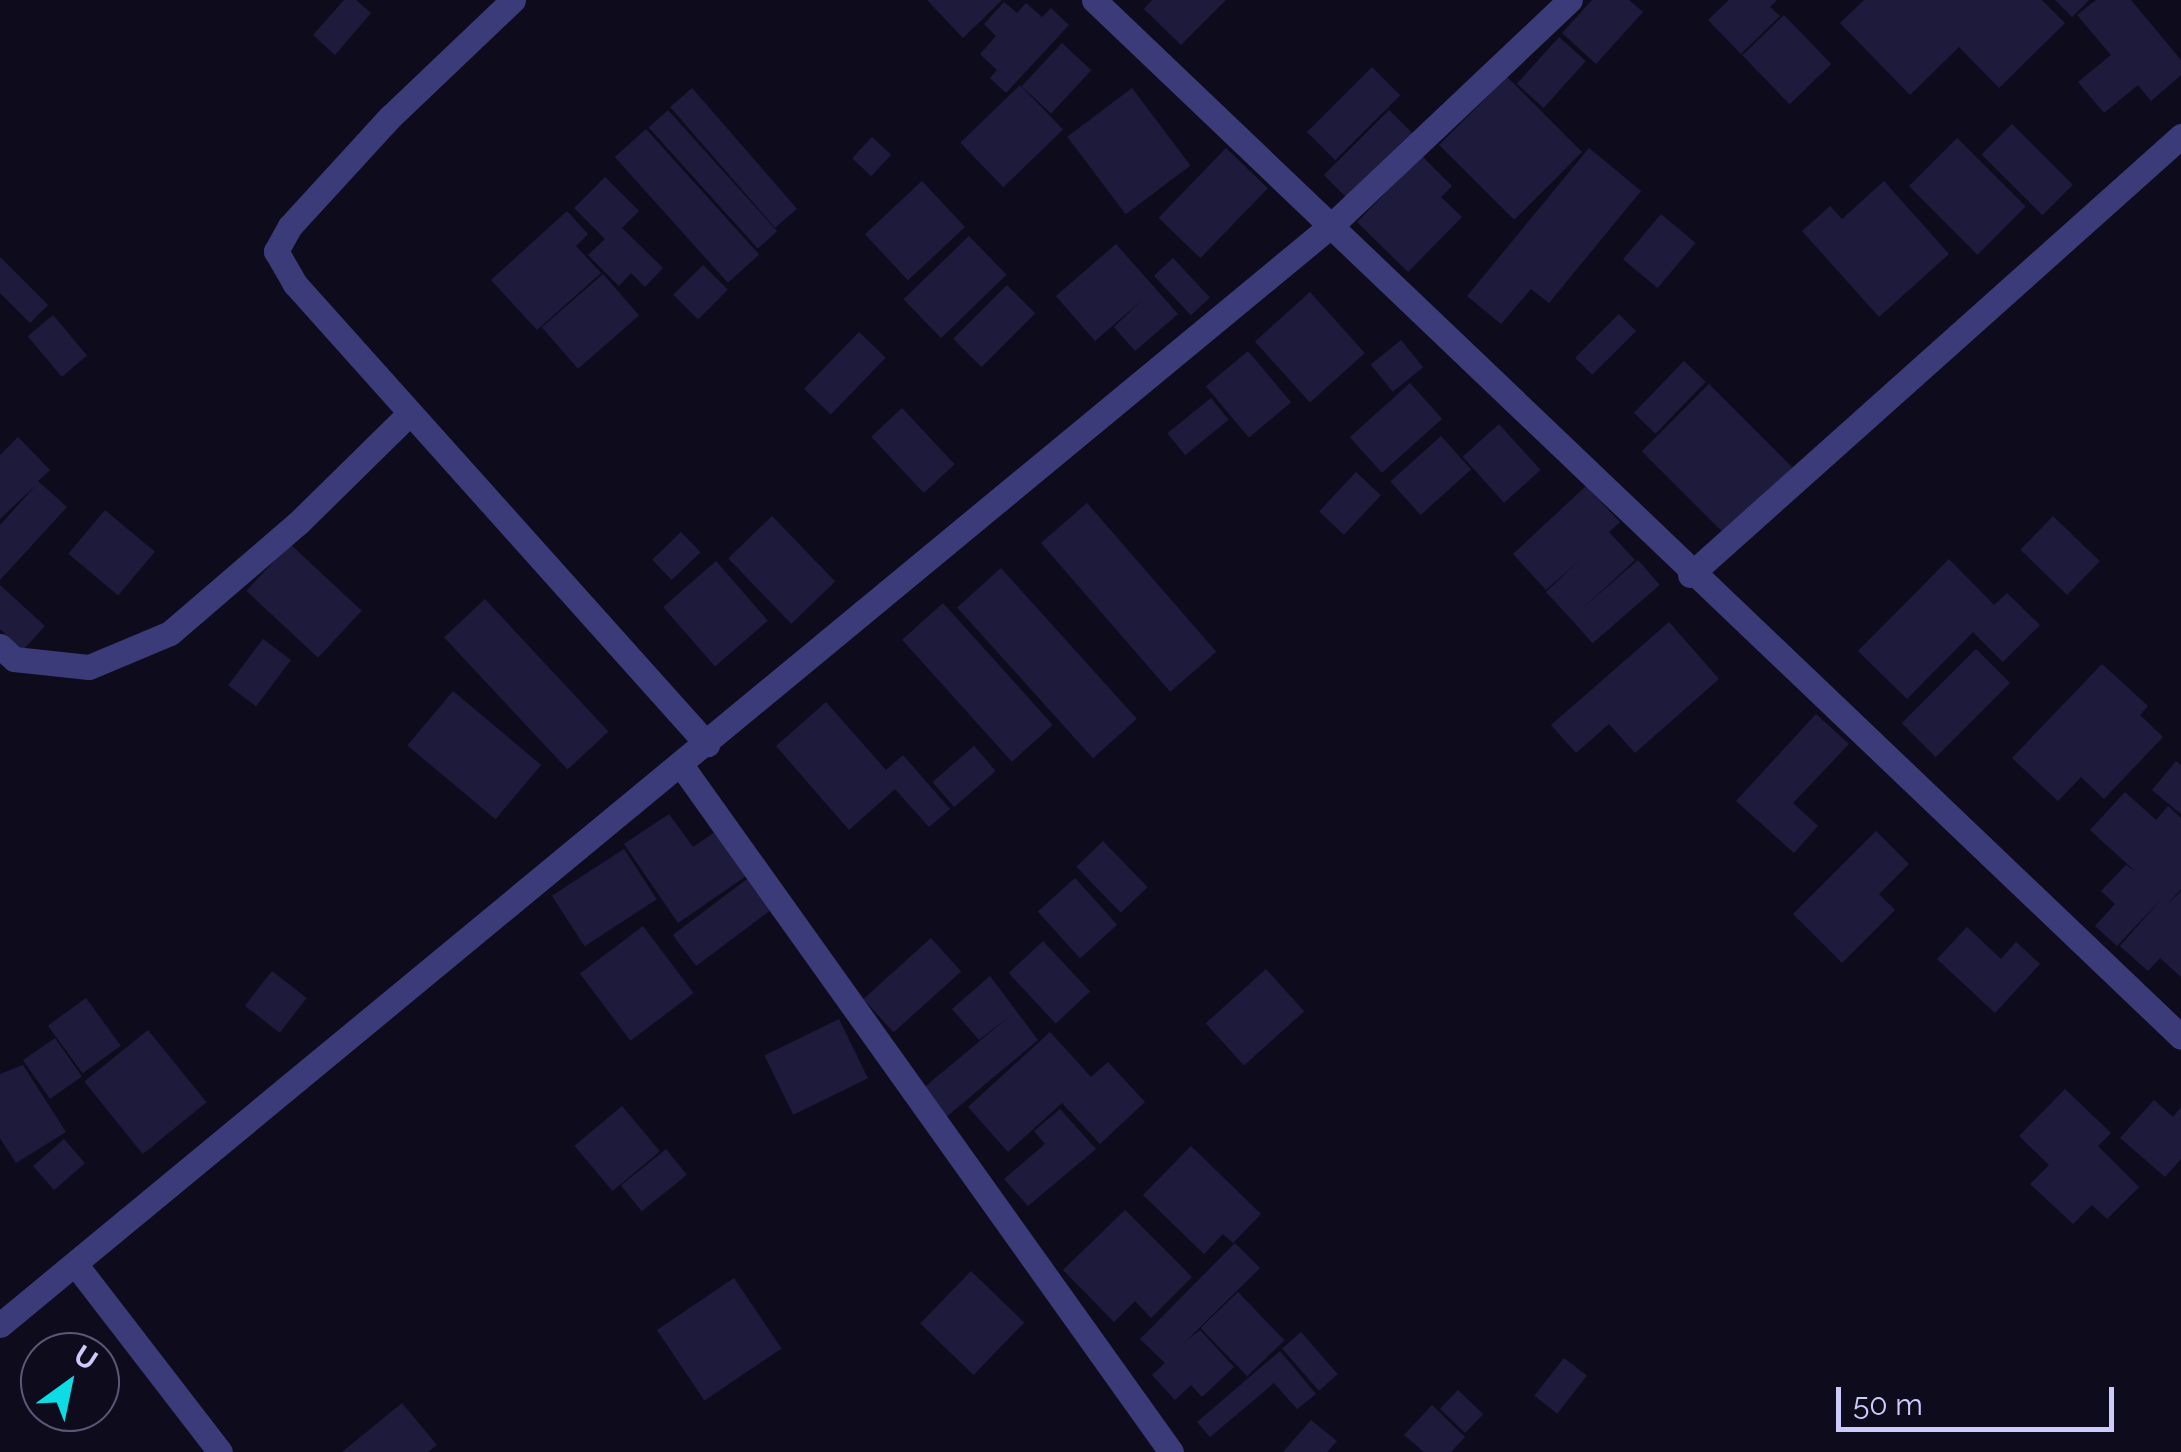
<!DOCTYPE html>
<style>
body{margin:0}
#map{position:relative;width:2181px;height:1452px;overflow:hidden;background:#0e0c1c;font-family:Raleway,sans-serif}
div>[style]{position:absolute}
.building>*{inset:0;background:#1e1a3c;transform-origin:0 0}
.street>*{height:25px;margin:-12.5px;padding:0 12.5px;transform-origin:12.5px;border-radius:12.5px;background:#3a3b78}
span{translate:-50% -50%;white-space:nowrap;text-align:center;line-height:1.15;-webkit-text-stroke:9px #0e0c1c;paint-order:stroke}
.north{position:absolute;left:20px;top:1332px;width:100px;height:100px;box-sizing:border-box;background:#0e0c1c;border:2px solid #5a5876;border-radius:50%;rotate:33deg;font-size:28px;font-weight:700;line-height:40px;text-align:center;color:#cdcafc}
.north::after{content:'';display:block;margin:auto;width:35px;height:45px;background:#0ddce5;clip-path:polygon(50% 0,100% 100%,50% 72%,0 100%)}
.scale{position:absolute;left:1836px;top:1387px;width:278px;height:45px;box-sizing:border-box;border:5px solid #cdcafc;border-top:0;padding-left:12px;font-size:30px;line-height:35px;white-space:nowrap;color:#cdcafc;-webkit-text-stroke:8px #0e0c1c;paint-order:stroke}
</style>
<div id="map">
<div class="building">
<div style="clip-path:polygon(344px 0,356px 0,371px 13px,335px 55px,313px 35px)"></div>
<div style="clip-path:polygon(927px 0,1002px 0,963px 38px)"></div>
<div style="clip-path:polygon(1152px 0,1226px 0,1181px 45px,1144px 9px)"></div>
<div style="clip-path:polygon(1592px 0,1629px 0,1643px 12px,1596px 64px,1562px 33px)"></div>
<div style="clip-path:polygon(1729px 0,1777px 0,1770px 7px,1780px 16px,1741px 54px,1708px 20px)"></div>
<div style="clip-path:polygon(1864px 0,2042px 0,2065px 23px,1999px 88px,1959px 47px,1910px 95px,1840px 23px)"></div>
<div style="clip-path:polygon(2055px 0,2089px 0,2072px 17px)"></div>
<div style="clip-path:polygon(2096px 0,2131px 0,2181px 60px,2181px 75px,2151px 101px,2138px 85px,2104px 113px,2078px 82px,2111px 55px,2077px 15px)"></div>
<div style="clip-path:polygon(1004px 2px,1017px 13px,1026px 3px,1042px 17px,1051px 8px,1069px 25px,1006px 93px,990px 78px,997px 70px,980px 54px,996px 36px,984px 24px)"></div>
<div style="left:1784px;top:15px;width:68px;height:58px;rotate:46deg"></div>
<div style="left:1559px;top:37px;width:36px;height:63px;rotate:42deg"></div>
<div style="left:1062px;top:43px;width:40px;height:59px;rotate:43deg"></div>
<div style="left:1372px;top:67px;width:40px;height:92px;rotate:45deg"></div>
<div style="left:1507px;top:77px;width:106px;height:96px;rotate:45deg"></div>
<div style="left:1020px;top:85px;width:62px;height:83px;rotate:46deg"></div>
<div style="left:692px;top:88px;width:160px;height:29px;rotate:49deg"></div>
<div style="left:1132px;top:88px;width:97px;height:81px;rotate:53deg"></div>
<div style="left:668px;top:110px;width:163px;height:26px;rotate:48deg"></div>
<div style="left:1389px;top:110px;width:35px;height:92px;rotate:45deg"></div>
<div style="left:2012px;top:124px;width:86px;height:43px;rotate:45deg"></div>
<div style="left:646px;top:129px;width:169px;height:42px;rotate:48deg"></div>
<div style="left:872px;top:137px;width:26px;height:29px;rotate:43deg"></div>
<div style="left:1957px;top:138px;width:97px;height:68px;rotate:45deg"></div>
<div style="left:1226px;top:148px;width:58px;height:97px;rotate:44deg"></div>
<div style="clip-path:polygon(1589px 148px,1641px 191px,1549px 303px,1531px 289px,1501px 324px,1467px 296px)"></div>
<div style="clip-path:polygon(1422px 156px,1452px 186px,1441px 197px,1462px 217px,1408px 272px,1357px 222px)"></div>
<div style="clip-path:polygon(605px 177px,639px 211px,622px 228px,663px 268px,645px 287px,631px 273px,619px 286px,588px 255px,605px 239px,574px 208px)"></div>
<div style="left:922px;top:181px;width:63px;height:78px;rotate:47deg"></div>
<div style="clip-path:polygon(1884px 181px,1949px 254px,1879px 317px,1802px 231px,1830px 206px,1842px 219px)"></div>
<div style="clip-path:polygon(567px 211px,588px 234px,576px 246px,601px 273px,537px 330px,491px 280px)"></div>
<div style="left:1661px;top:214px;width:45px;height:59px;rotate:40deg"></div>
<div style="left:969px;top:236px;width:54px;height:91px;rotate:46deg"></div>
<div style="clip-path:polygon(1116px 244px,1178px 314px,1135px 351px,1114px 327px,1143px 299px,1095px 341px,1056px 296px)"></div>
<div style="clip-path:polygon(0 257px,48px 305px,30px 323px,0 293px)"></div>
<div style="left:1173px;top:258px;width:54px;height:26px;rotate:47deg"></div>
<div style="left:703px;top:265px;width:35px;height:42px;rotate:45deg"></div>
<div style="left:603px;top:274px;width:55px;height:81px;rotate:49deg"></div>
<div style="left:1007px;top:285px;width:40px;height:76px;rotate:45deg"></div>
<div style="left:1310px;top:292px;width:82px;height:74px;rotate:48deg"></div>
<div style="left:1619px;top:314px;width:24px;height:62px;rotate:45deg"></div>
<div style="left:53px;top:315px;width:53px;height:33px;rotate:50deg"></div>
<div style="left:859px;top:332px;width:37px;height:79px;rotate:44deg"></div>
<div style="left:1401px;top:340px;width:35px;height:39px;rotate:51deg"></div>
<div style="left:1248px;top:351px;width:67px;height:55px;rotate:50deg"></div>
<div style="left:1684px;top:361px;width:30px;height:72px;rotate:44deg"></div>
<div style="left:1410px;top:383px;width:48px;height:81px;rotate:48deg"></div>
<div style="left:1709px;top:384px;width:119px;height:95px;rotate:45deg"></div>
<div style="left:1211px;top:398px;width:28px;height:56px;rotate:51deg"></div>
<div style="left:902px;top:408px;width:77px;height:42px;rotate:47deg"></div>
<div style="left:1499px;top:424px;width:62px;height:49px;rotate:48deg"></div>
<div style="left:1441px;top:436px;width:45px;height:68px;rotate:48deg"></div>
<div style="clip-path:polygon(18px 437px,50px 470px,38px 481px,67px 507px,0 580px,0 525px,36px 485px,0 519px,0 455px)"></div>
<div style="left:1356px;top:472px;width:34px;height:54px;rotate:43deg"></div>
<div style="clip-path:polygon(1586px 486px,1620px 522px,1609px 532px,1635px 560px,1571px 619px,1546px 592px,1582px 558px,1546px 590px,1513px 554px)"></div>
<div style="left:1087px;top:503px;width:197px;height:61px;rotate:49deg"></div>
<div style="left:105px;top:510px;width:65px;height:57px;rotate:40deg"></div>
<div style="left:772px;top:516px;width:91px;height:61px;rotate:46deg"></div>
<div style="left:2053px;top:516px;width:65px;height:47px;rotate:44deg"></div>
<div style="left:681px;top:532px;width:28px;height:40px;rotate:46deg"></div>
<div style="left:290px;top:544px;width:98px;height:64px;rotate:43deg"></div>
<div style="clip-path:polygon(1949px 559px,1994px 605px,2007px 593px,2040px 625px,2003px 662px,1973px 632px,1907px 699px,1858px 651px)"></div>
<div style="left:1638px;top:560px;width:33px;height:89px;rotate:49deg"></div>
<div style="left:716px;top:561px;width:79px;height:70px;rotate:49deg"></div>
<div style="left:1001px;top:568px;width:203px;height:59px;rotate:48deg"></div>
<div style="clip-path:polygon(0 585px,45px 626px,23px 650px,0 629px)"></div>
<div style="left:485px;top:599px;width:181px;height:56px;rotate:47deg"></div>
<div style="left:943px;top:603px;width:164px;height:55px;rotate:48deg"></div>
<div style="clip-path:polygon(1669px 622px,1719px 679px,1635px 753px,1609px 724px,1576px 753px,1551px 725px)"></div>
<div style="left:263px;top:639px;width:35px;height:58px;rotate:37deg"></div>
<div style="left:1976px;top:649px;width:48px;height:105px;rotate:45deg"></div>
<div style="clip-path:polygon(2102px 664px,2148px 706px,2140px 715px,2163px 737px,2104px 799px,2081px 777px,2058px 801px,2012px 758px)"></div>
<div style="left:453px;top:691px;width:115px;height:71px;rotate:40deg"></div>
<div style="clip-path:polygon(826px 702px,886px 770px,903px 755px,950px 809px,929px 827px,895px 789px,849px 830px,776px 746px)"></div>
<div style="clip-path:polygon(1816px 714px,1849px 744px,1793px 803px,1818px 826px,1794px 853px,1736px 801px)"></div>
<div style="left:974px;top:746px;width:33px;height:55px;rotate:49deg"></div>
<div style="clip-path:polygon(2176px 761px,2181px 765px,2181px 814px,2152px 790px)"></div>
<div style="clip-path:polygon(2125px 792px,2156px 820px,2168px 806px,2181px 818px,2181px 889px,2165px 907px,2181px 891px,2181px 977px,2160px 958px,2148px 971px,2120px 946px,2163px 897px,2117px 946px,2095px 926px,2115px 904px,2101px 891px,2126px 865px,2136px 872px,2090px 830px)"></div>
<div style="clip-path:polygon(669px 814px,693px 847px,722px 827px,752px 872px,678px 923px,624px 844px)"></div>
<div style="clip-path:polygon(1876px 831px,1909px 864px,1879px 894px,1895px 910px,1842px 963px,1793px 914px)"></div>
<div style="left:1103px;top:841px;width:64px;height:37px;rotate:46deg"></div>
<div style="left:624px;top:849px;width:60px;height:86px;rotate:57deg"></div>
<div style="left:751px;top:876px;width:39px;height:98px;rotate:53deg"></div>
<div style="left:1075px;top:878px;width:63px;height:50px;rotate:48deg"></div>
<div style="left:643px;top:926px;width:84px;height:79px;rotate:53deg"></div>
<div style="clip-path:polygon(1967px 927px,2001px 959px,2016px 942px,2040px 964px,1995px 1013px,1937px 959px)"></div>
<div style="left:931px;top:938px;width:45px;height:91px;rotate:48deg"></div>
<div style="left:1043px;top:941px;width:69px;height:47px;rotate:47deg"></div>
<div style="left:1266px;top:969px;width:57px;height:81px;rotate:48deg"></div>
<div style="left:272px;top:971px;width:44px;height:44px;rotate:38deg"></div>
<div style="clip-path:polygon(990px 976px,1038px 1040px,945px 1118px,921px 1090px,1011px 1015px,979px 1040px,952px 1009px)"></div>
<div style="left:86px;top:998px;width:59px;height:47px;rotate:54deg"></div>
<div style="left:839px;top:1019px;width:66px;height:83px;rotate:64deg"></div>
<div style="left:148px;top:1030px;width:93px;height:82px;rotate:51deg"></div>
<div style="clip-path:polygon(1050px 1032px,1091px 1077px,1108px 1062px,1145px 1102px,1100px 1144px,1062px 1103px,1008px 1152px,968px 1107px)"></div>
<div style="left:55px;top:1038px;width:47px;height:39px;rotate:55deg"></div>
<div style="clip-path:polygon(23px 1065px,66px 1132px,16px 1163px,0 1138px,0 1074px)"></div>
<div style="clip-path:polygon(2065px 1089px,2111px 1133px,2098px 1146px,2139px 1187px,2107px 1219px,2092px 1205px,2073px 1224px,2030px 1184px,2049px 1165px,2019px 1136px)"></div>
<div style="clip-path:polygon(2154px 1100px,2173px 1117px,2181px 1107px,2181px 1159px,2165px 1177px,2120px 1138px)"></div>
<div style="left:622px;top:1106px;width:59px;height:62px;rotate:50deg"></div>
<div style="clip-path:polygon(1060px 1109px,1096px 1149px,1028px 1206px,1004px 1179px,1045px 1144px,1034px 1131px)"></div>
<div style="left:64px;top:1139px;width:32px;height:41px;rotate:49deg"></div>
<div style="clip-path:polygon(1191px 1146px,1261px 1214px,1233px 1243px,1223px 1234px,1204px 1254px,1143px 1195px)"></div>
<div style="left:666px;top:1149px;width:33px;height:58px;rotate:51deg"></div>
<div style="clip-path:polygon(1125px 1210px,1192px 1277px,1151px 1318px,1135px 1301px,1114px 1322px,1063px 1270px)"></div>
<div style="clip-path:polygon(1235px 1243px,1260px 1268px,1186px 1341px,1200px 1330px,1234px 1367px,1202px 1397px,1191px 1385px,1175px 1400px,1152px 1375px,1165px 1363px,1140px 1339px)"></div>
<div style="left:971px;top:1271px;width:74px;height:73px;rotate:44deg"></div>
<div style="left:734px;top:1278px;width:85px;height:93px;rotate:56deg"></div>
<div style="left:1238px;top:1292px;width:67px;height:52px;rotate:46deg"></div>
<div style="left:1301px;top:1332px;width:56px;height:25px;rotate:49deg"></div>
<div style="clip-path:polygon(1280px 1351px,1316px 1394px,1297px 1409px,1274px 1383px,1210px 1437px,1197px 1422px)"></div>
<div style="left:1564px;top:1358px;width:29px;height:48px;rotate:38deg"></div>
<div style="left:1458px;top:1390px;width:35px;height:26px;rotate:44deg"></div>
<div style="clip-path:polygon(402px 1403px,437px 1445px,428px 1452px,342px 1452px)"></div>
<div style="clip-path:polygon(1432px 1405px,1465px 1437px,1451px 1452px,1424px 1452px,1404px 1435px)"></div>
<div style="clip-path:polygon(1311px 1420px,1337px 1441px,1327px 1452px,1283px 1452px)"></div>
</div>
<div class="street">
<div style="left:513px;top:0;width:170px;rotate:136.4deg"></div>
<div style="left:390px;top:117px;width:148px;rotate:132.5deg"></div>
<div style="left:290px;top:226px;width:29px;rotate:119deg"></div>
<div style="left:276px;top:251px;width:38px;rotate:60deg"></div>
<div style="left:295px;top:284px;width:618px;rotate:48.15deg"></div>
<div style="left:1094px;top:0;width:1502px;rotate:43.65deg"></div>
<div style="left:1690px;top:575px;width:659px;rotate:-41.8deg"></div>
<div style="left:0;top:646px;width:19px;rotate:43deg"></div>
<div style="left:14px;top:659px;width:75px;rotate:6.1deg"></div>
<div style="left:89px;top:667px;width:88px;rotate:-22.8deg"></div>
<div style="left:170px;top:633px;width:169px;rotate:-40.7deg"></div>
<div style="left:298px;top:523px;width:156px;rotate:-44.5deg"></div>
<div style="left:681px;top:765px;width:844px;rotate:54.5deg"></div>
<div style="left:76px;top:1265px;width:236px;rotate:52.4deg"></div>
<div style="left:0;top:1325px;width:1729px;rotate:-39.56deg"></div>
<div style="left:1333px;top:224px;width:326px;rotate:-43.4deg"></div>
</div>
<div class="north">U</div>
<div class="scale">50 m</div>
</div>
